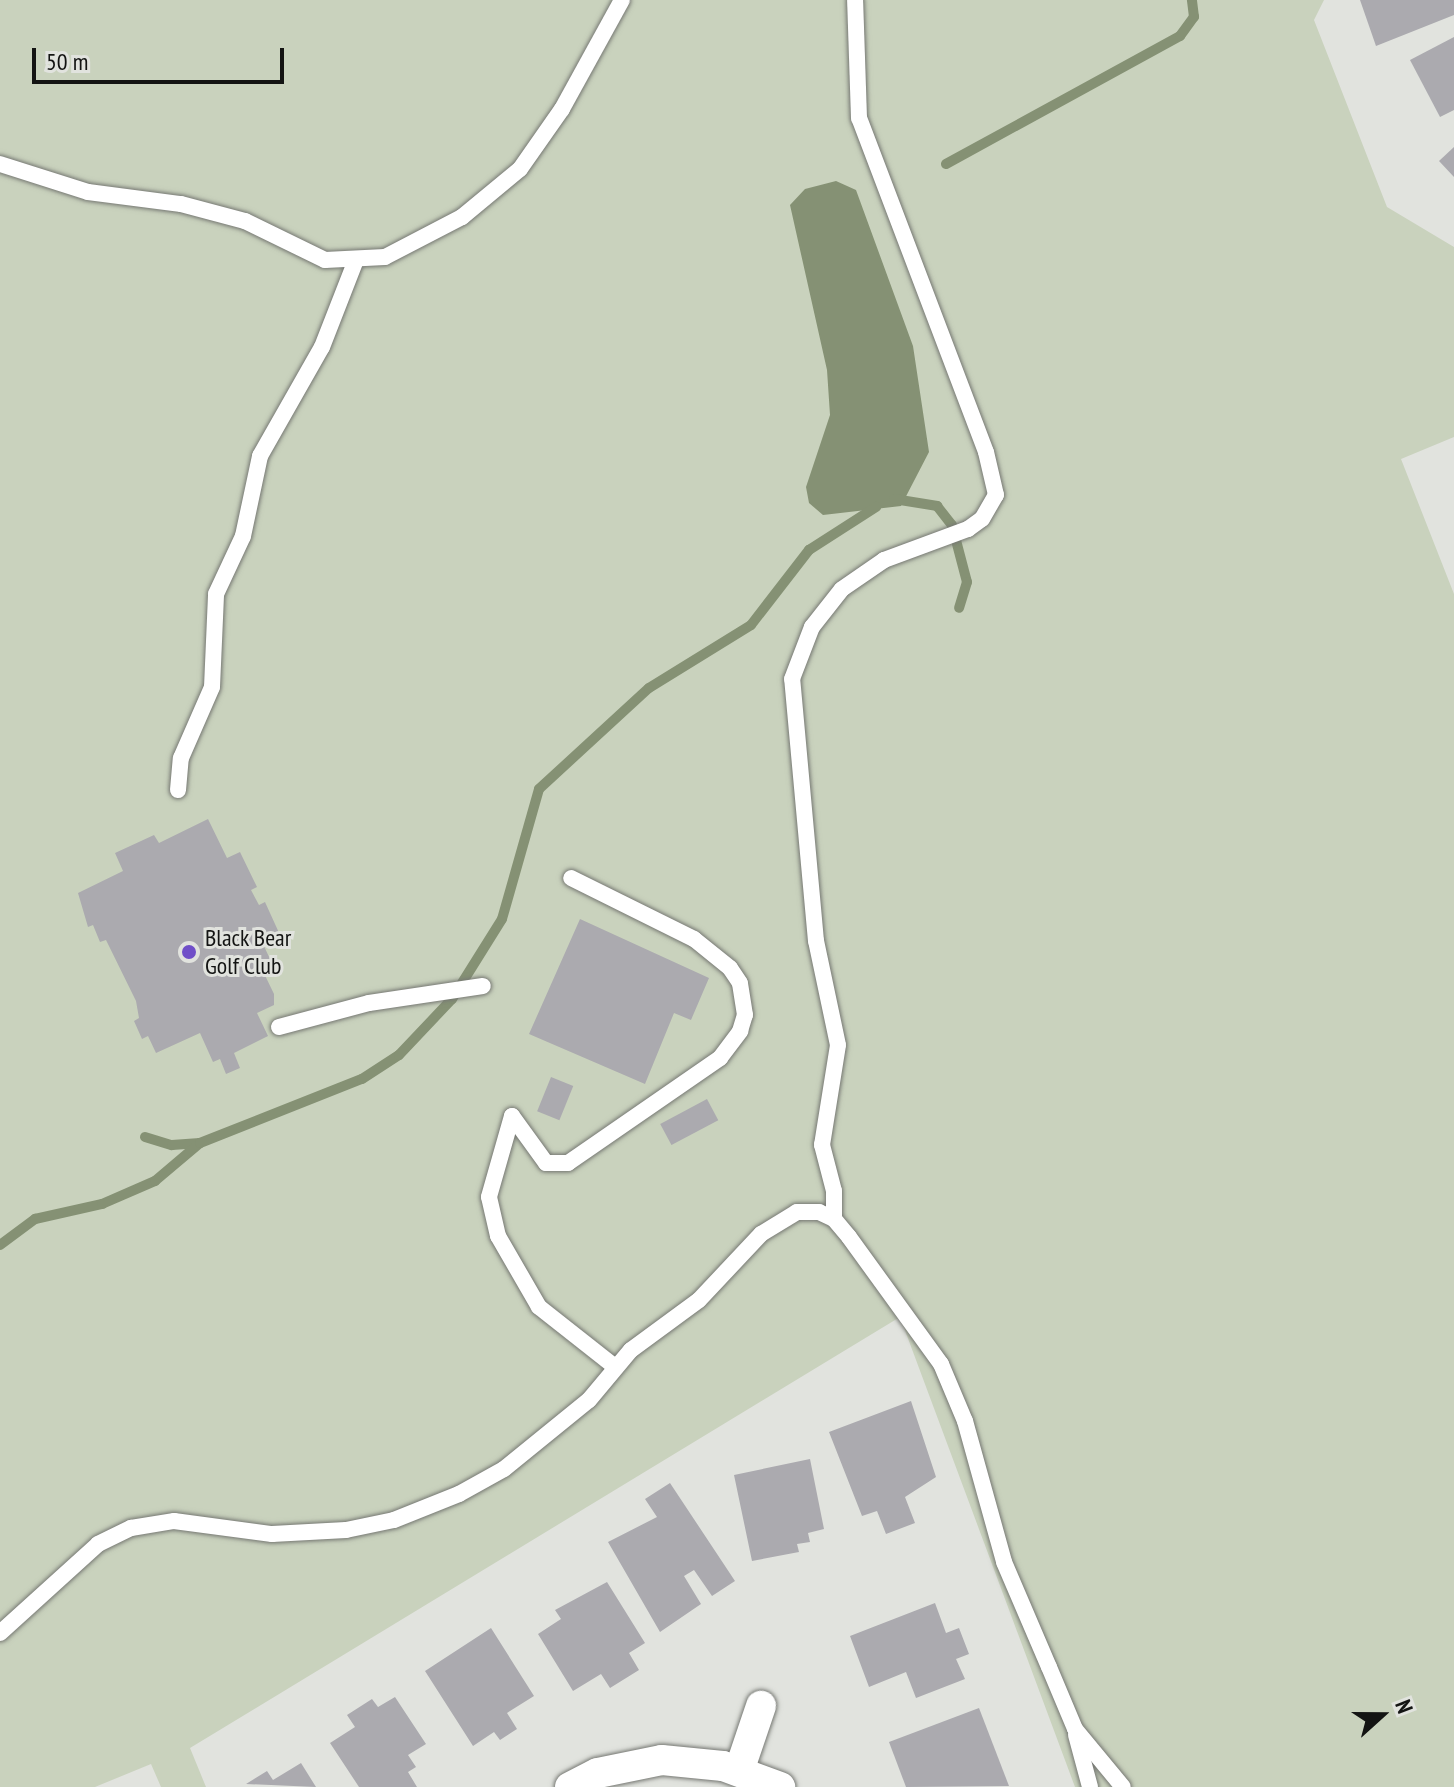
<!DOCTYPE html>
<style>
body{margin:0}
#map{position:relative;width:1454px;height:1787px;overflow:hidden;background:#e1e3de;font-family:"PT Sans Narrow",sans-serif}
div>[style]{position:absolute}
.green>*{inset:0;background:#c9d2bd}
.water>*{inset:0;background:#859174}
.stream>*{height:10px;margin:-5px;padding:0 5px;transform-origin:5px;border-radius:5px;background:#859174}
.building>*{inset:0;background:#abaaaf;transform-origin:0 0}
.roads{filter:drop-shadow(0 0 2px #767873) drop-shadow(0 0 2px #767873)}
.lane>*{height:16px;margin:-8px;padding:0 8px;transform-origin:8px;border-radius:8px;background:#fff}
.street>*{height:30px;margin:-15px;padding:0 15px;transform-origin:15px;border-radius:15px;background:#fff}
.dots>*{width:22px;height:22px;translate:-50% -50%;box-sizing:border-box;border:4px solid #e1e3de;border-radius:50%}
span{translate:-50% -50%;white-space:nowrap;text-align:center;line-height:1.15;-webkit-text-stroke:6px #e1e3de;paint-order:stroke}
.poi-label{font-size:24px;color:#131413}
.left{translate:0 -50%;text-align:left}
.north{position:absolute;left:1342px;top:1675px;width:80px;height:80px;-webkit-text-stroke:6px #e1e3de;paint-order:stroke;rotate:69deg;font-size:22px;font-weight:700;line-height:32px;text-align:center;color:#131413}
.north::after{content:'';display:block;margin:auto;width:28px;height:36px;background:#131413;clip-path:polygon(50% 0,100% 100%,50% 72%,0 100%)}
.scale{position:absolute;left:32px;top:48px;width:252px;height:36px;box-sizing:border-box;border:4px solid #131413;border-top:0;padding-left:10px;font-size:24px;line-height:28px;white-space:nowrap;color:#131413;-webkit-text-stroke:6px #e1e3de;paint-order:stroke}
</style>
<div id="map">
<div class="green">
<div style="clip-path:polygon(0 0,1324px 0,1314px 20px,1387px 207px,1454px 247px,1454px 437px,1401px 459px,1454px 594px,1454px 1787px,1075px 1787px,900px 1317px,190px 1748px,206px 1787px,161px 1787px,151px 1764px,95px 1787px,0 1787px)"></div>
</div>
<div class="water">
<div style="clip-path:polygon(836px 181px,856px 190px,913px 346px,929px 452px,901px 506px,823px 515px,809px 503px,806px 487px,830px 415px,827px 370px,790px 205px,805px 189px)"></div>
</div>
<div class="stream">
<div style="left:946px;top:164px;width:267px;rotate:-28.7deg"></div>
<div style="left:1180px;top:36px;width:24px;rotate:-54deg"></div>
<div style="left:1194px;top:17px;width:17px;rotate:-97deg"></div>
<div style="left:894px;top:499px;width:44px;rotate:9.2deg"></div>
<div style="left:937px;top:506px;width:24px;rotate:52deg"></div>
<div style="left:952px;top:525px;width:59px;rotate:75.3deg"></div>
<div style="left:967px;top:582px;width:27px;rotate:107deg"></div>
<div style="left:145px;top:1137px;width:28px;rotate:17deg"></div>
<div style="left:172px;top:1145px;width:28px;rotate:-4deg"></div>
<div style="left:0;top:1245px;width:44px;rotate:-36.6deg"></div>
<div style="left:35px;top:1219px;width:69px;rotate:-12.6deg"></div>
<div style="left:102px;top:1204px;width:58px;rotate:-23.5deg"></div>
<div style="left:155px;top:1181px;width:59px;rotate:-40.2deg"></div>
<div style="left:200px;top:1143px;width:174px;rotate:-21.6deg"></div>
<div style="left:362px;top:1079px;width:44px;rotate:-33deg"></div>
<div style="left:399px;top:1055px;width:77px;rotate:-46.6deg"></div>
<div style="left:452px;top:999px;width:94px;rotate:-58deg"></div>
<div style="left:502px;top:919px;width:135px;rotate:-74.1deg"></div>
<div style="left:539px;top:789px;width:149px;rotate:-42.6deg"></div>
<div style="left:649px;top:688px;width:120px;rotate:-31.7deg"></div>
<div style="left:751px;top:625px;width:95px;rotate:-52.3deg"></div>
<div style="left:809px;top:550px;width:80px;rotate:-32.7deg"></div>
</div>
<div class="building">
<div style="clip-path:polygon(1360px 0,1454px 0,1454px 15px,1376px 46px)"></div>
<div style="clip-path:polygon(1454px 37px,1454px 110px,1440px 117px,1410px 60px)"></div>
<div style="clip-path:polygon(1454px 147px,1454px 177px,1439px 161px)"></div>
<div style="clip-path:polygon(208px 819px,227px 858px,240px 852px,257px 887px,251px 890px,259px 905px,265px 902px,280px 935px,263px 944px,270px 959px,260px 965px,274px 994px,274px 1005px,257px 1013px,268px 1036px,234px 1053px,240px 1068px,226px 1074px,220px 1059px,213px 1062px,200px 1033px,156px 1053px,148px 1036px,142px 1039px,134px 1021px,139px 1018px,136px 1001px,106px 940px,100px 942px,93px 925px,88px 927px,78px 893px,123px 871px,115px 853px,154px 835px,159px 843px)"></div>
<div style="clip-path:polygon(580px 919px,709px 978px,691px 1020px,674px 1013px,645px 1084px,529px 1034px)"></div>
<div style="left:551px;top:1077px;width:24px;height:37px;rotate:22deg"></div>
<div style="left:707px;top:1099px;width:24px;height:53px;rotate:62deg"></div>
<div style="clip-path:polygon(911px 1401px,936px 1477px,905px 1497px,915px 1523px,886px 1534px,877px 1511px,862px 1516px,829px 1432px)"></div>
<div style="clip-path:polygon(810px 1459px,824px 1529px,808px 1533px,810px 1542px,797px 1544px,799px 1552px,752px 1561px,734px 1475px)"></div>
<div style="clip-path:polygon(670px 1483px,735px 1581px,712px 1596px,694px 1570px,684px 1576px,701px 1604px,660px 1632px,608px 1542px,657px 1517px,645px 1499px)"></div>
<div style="clip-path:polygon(607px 1582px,645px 1643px,629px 1653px,639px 1670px,610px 1688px,601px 1674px,573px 1691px,538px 1634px,561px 1619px,555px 1610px)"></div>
<div style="clip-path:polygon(935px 1603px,946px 1633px,959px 1628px,969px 1654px,956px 1659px,965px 1679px,916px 1698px,906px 1672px,869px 1687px,850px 1636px)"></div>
<div style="clip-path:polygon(491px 1628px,534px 1696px,507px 1713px,517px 1729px,500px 1740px,494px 1732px,473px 1746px,425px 1671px)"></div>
<div style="clip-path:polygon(395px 1697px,426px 1744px,408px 1755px,416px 1767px,408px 1772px,417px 1787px,359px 1787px,330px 1743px,355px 1727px,347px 1715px,372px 1699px,378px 1707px)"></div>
<div style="clip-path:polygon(979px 1708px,1009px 1786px,906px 1787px,889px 1742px)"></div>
<div style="clip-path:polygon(301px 1763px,316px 1787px,246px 1784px,267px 1771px,273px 1780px)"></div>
</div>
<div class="roads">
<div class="lane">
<div style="left:0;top:164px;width:92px;rotate:17.7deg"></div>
<div style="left:88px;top:192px;width:94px;rotate:7.4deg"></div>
<div style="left:181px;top:204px;width:66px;rotate:14.9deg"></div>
<div style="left:245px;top:221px;width:89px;rotate:26deg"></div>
<div style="left:325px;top:260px;width:60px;rotate:-2.9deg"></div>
<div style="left:385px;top:257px;width:87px;rotate:-27.5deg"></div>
<div style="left:462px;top:217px;width:75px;rotate:-39.6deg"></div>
<div style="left:520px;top:169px;width:73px;rotate:-55deg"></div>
<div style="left:562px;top:109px;width:124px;rotate:-61.2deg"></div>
<div style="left:178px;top:790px;width:32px;rotate:-85deg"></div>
<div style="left:181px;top:758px;width:77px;rotate:-66.4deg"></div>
<div style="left:212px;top:687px;width:93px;rotate:-87.5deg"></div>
<div style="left:216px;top:594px;width:64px;rotate:-65deg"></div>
<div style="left:243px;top:536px;width:82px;rotate:-78deg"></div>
<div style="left:260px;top:456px;width:125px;rotate:-60.4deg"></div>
<div style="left:322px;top:347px;width:93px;rotate:-68.7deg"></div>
<div style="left:279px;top:1027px;width:93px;rotate:-14.9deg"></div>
<div style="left:369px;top:1003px;width:115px;rotate:-8.5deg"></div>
<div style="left:512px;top:1116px;width:58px;rotate:54.1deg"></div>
<div style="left:546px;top:1163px;width:22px"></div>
<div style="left:568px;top:1163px;width:185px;rotate:-34.6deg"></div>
<div style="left:720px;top:1058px;width:34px;rotate:-53deg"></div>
<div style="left:740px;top:1031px;width:17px;rotate:-73deg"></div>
<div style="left:745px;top:1015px;width:32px;rotate:-99deg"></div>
<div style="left:740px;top:983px;width:18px;rotate:-124deg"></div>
<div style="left:730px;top:968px;width:46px;rotate:-141.1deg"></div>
<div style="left:694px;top:939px;width:137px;rotate:-153.6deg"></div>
<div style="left:512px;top:1116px;width:84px;rotate:105.9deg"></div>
<div style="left:489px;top:1197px;width:40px;rotate:77deg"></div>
<div style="left:498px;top:1236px;width:82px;rotate:60deg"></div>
<div style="left:539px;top:1307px;width:95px;rotate:38.2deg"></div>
<div style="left:834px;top:1219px;width:28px;rotate:-90deg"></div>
<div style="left:834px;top:1191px;width:48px;rotate:-104.6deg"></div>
<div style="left:822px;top:1145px;width:101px;rotate:-80.9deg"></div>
<div style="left:838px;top:1045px;width:106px;rotate:-101.9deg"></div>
<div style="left:816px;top:941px;width:263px;rotate:-95.2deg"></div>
<div style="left:792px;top:679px;width:56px;rotate:-69deg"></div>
<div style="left:812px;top:627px;width:48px;rotate:-51.7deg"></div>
<div style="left:842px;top:589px;width:51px;rotate:-34.6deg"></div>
<div style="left:884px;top:560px;width:90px;rotate:-20.3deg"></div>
<div style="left:968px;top:529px;width:17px;rotate:-36deg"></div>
<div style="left:982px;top:519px;width:28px;rotate:-60deg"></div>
<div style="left:996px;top:495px;width:44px;rotate:-103.1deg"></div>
<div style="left:986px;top:452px;width:357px;rotate:-110.8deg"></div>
<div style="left:859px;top:118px;width:118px;rotate:-91.9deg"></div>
<div style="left:0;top:1633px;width:132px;rotate:-42.2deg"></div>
<div style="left:98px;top:1544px;width:37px;rotate:-26deg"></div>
<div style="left:131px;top:1528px;width:44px;rotate:-9.2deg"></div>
<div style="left:174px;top:1521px;width:99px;rotate:7.6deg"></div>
<div style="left:272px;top:1534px;width:74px;rotate:-3.1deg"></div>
<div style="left:346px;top:1530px;width:49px;rotate:-11.8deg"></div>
<div style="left:394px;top:1520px;width:70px;rotate:-21.8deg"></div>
<div style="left:459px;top:1494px;width:51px;rotate:-29.1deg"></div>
<div style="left:504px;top:1469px;width:109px;rotate:-39.1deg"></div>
<div style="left:589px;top:1400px;width:65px;rotate:-50deg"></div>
<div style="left:631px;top:1350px;width:84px;rotate:-36.3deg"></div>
<div style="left:699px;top:1300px;width:91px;rotate:-46.8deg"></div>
<div style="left:761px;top:1234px;width:42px;rotate:-31.4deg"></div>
<div style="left:797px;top:1212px;width:22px"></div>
<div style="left:819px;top:1212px;width:17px;rotate:25deg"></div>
<div style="left:834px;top:1219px;width:23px;rotate:50deg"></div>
<div style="left:849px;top:1237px;width:157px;rotate:54.1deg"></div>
<div style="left:941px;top:1364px;width:62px;rotate:67.2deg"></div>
<div style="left:965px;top:1421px;width:146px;rotate:74.5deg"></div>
<div style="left:1004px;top:1562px;width:114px;rotate:66.8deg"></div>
<div style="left:1049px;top:1667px;width:67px;rotate:67.2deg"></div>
<div style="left:1075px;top:1729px;width:75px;rotate:50.4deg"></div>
<div style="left:1076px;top:1735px;width:54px;rotate:74.9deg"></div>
</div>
<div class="street">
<div style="left:739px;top:1771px;width:69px;rotate:-71.3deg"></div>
<div style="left:570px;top:1787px;width:31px;rotate:-27deg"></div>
<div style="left:598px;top:1773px;width:65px;rotate:-11.5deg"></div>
<div style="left:662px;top:1760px;width:61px;rotate:5.6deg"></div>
<div style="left:723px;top:1766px;width:61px;rotate:20.2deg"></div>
</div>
</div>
<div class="dots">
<div style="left:189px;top:952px;background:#704fc8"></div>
</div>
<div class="poi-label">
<span class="left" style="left:205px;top:952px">Black Bear<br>Golf Club</span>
</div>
<div class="north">N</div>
<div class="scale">50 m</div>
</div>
